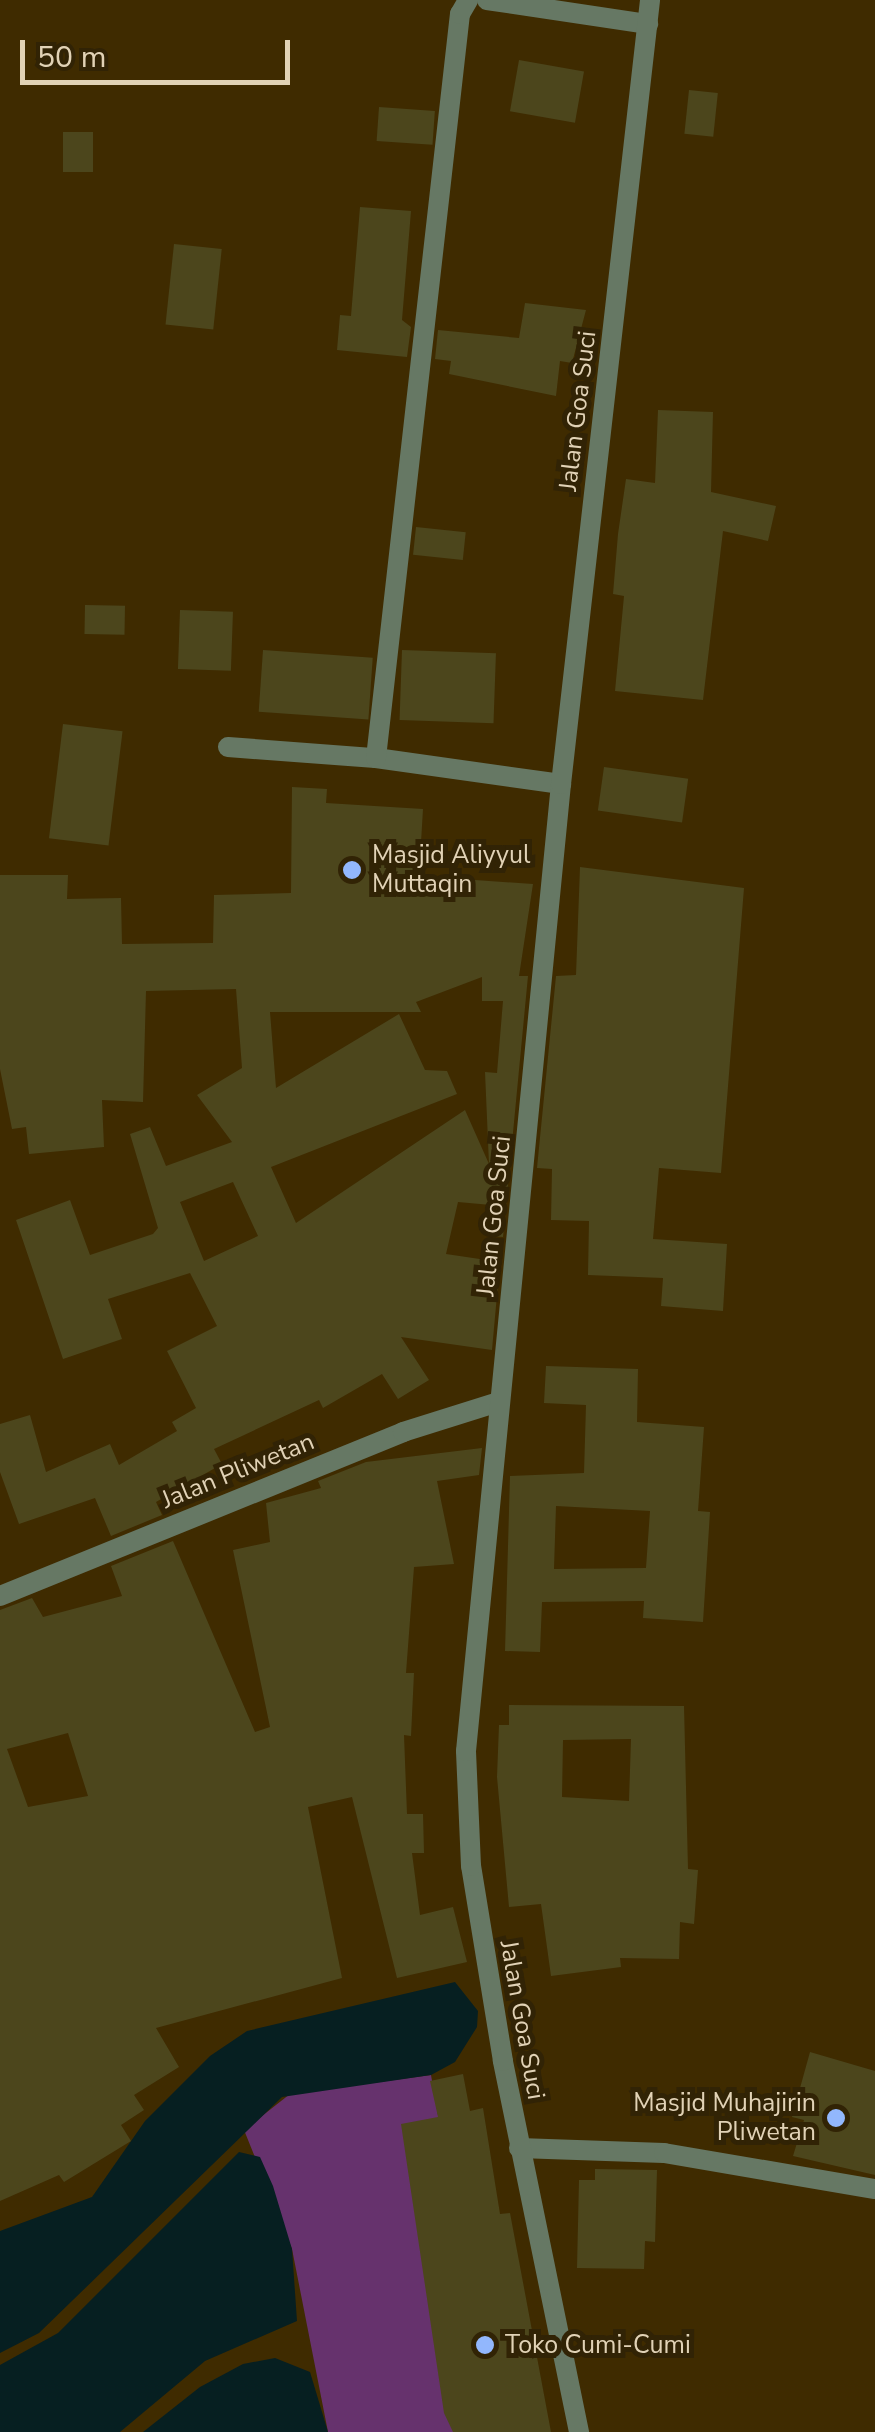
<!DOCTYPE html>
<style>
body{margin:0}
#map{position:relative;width:875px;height:2432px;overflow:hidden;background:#3f2b00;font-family:"Nunito Sans",sans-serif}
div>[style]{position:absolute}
.green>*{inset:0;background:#66326d}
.water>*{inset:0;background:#061f21}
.building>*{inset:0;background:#4c461c;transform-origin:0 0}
.service>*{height:20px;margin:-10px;padding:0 10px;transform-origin:10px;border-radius:10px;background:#667864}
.minor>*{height:20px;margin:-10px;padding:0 10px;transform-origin:10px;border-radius:10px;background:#667864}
.tertiary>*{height:20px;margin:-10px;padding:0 10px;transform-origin:10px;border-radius:10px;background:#667864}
.dots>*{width:28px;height:28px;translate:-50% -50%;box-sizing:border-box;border:5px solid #312305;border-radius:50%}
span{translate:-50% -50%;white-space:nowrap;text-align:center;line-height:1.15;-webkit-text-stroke:10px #312305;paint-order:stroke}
.street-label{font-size:25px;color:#e1d2b6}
.poi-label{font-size:25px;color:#e1d2b6}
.left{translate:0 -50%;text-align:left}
.right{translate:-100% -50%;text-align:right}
.scale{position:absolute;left:20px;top:40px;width:270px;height:45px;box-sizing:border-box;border:5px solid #e1d2b6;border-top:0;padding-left:12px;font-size:30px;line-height:35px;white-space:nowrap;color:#e1d2b6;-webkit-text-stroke:8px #312305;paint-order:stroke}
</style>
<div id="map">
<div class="green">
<div style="clip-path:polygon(431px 2075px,446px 2161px,453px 2432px,328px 2432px,292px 2249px,244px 2130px,290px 2094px)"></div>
</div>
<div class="water">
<div style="clip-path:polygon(455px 1982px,478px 2011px,477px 2027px,455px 2062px,431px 2075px,282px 2097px,39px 2333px,0 2353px,0 2231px,92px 2197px,145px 2121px,210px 2056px,247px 2031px)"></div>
<div style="clip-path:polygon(239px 2152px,260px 2157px,273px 2186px,292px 2249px,297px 2321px,205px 2361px,120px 2432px,0 2432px,0 2365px,58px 2333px)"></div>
<div style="clip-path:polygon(275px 2358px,310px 2372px,328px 2432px,143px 2432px,200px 2387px,243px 2364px)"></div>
</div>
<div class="building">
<div style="left:519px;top:60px;width:66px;height:52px;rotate:10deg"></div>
<div style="left:689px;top:90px;width:29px;height:44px;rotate:6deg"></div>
<div style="left:379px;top:107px;width:56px;height:34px;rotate:4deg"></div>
<div style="left:63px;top:132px;width:30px;height:40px"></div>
<div style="clip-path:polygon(360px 207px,411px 211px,402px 320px,411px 327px,407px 357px,337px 350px,340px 315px,351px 316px)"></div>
<div style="left:174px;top:244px;width:48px;height:81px;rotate:6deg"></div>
<div style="clip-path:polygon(525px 303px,586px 310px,572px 363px,560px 361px,556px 396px,449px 374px,451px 361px,435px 359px,438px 330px,519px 338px)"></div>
<div style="clip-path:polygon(658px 410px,713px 412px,711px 492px,776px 506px,768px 541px,723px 531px,703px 700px,615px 691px,624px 596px,613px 594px,618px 534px,626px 479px,655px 483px)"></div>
<div style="left:416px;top:527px;width:50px;height:28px;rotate:6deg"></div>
<div style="left:85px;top:605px;width:40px;height:29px;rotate:1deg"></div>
<div style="left:180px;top:610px;width:53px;height:59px;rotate:2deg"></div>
<div style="left:263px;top:650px;width:110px;height:62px;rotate:4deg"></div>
<div style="left:402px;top:650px;width:94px;height:70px;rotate:2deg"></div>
<div style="left:63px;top:724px;width:60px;height:115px;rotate:7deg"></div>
<div style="left:604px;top:767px;width:85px;height:44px;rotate:8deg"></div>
<div style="clip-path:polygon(evenodd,292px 787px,327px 789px,326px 803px,423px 809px,419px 876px,533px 884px,519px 976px,528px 976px,503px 1237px,492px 1236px,491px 1205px,458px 1202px,446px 1254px,500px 1262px,492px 1350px,401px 1337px,429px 1380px,398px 1399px,382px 1374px,323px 1408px,319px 1400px,214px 1449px,222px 1464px,156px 1502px,162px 1515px,111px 1536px,95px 1498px,19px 1524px,0 1472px,0 1424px,30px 1415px,46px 1472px,110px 1444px,119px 1465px,177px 1431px,172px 1422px,196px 1408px,167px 1351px,217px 1326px,190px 1273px,108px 1299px,122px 1339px,63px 1359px,16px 1220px,70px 1200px,90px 1255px,153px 1234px,158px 1228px,130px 1134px,150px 1127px,166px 1166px,232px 1142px,197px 1095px,242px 1068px,236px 989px,146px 991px,143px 1102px,102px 1100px,104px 1147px,29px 1154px,26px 1127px,12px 1129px,0 1069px,0 875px,68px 875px,67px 899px,121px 898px,122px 944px,213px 943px,214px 895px,291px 893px,292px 787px,482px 977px,482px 1001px,503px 1001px,497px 1073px,485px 1072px,489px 1164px,465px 1110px,296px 1223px,271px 1167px,457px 1094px,447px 1071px,425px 1070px,399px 1014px,276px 1088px,270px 1012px,421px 1012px,416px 1002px,482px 977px,292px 787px,233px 1182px,258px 1236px,204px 1261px,180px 1202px,233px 1182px)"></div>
<div style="clip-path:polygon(580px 867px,744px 888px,721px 1173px,659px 1168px,653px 1239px,727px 1244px,723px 1311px,661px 1306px,663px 1278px,588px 1275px,589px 1221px,551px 1220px,552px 1169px,537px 1168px,556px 976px,576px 975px)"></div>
<div style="clip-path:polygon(evenodd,546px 1366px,638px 1369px,637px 1422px,704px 1427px,698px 1511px,710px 1512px,703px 1622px,643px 1618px,644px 1601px,542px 1602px,540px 1652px,505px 1651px,510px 1476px,584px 1473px,586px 1405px,544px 1403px,546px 1366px,556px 1506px,650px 1511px,646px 1568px,554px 1569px,556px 1506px)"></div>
<div style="clip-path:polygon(evenodd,482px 1448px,479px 1475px,437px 1481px,454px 1564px,414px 1567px,406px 1673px,414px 1673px,411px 1736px,404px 1735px,407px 1814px,423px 1814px,424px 1853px,412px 1853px,420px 1915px,453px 1907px,467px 1962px,397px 1978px,352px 1797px,308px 1807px,342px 1978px,156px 2028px,179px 2067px,134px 2095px,144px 2110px,121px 2125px,131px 2141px,64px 2182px,59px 2175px,0 2201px,0 1610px,32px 1598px,43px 1617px,122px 1596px,111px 1566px,173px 1541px,255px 1732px,270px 1727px,233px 1550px,270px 1542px,266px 1503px,321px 1488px,318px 1481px,366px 1462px,482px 1448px,68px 1733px,88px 1796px,28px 1807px,7px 1749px,68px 1733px)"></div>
<div style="clip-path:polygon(evenodd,509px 1705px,684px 1706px,688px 1869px,698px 1870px,694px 1924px,680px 1922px,679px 1959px,620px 1958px,621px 1967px,551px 1976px,541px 1904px,509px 1907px,497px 1777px,499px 1725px,509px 1725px,509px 1705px,631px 1739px,629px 1801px,562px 1797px,563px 1740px,631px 1739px)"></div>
<div style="clip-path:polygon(810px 2052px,875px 2071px,875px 2175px,793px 2156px,804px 2120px,792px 2117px)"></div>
<div style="clip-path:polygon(463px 2074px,470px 2111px,483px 2108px,500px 2214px,510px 2213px,551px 2432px,453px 2432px,444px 2413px,401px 2124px,438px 2117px,430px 2081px)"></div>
<div style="clip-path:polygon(595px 2169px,657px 2170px,655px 2242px,645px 2241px,644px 2269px,577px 2268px,579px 2180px,595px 2180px)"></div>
</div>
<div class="service">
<div style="left:519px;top:2148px;width:145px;rotate:2deg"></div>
<div style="left:664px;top:2153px;width:214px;rotate:9.7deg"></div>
</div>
<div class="minor">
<div style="left:487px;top:0;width:163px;rotate:8.5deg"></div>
<div style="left:228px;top:747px;width:148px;rotate:4.3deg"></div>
<div style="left:376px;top:758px;width:187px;rotate:8deg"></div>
<div style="left:376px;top:758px;width:749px;rotate:-83.56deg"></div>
<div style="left:460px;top:14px;width:16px;rotate:-60deg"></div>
<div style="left:0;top:1596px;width:435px;rotate:-22.1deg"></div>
<div style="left:403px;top:1432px;width:100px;rotate:-17.5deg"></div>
</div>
<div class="tertiary">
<div style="left:579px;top:2432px;width:379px;rotate:-101.6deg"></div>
<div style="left:503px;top:2061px;width:198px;rotate:-99.3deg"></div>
<div style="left:471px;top:1866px;width:115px;rotate:-92.5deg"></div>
<div style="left:466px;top:1751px;width:972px;rotate:-84.39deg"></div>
<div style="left:561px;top:784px;width:789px;rotate:-83.52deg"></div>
</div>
<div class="dots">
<div style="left:352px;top:870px;background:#92b7fd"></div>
<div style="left:836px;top:2118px;background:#92b7fd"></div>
<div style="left:485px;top:2345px;background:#92b7fd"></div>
</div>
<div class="street-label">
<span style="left:578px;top:411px;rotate:-83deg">Jalan Goa Suci</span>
<span style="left:494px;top:1216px;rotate:-84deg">Jalan Goa Suci</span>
<span style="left:238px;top:1471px;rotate:-22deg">Jalan Pliwetan</span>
<span style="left:522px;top:2020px;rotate:80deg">Jalan Goa Suci</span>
</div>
<div class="poi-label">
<span class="left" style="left:372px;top:870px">Masjid Aliyyul<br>Muttaqin</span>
<span class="right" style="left:816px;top:2118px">Masjid Muhajirin<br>Pliwetan</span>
<span class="left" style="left:505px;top:2345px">Toko Cumi-Cumi</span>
</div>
<div class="scale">50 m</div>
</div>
